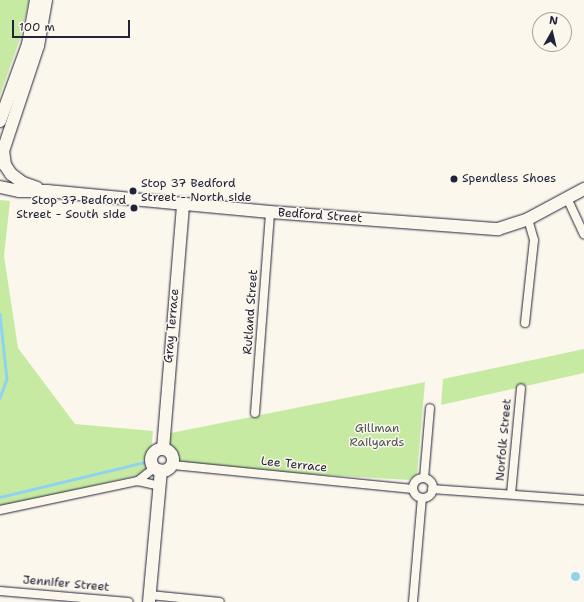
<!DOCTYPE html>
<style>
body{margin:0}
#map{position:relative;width:584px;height:602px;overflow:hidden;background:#fbf7ec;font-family:"Shantell Sans",sans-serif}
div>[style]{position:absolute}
.green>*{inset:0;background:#c7eaa3}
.water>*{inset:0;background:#8fd3f1}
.round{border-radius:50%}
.stream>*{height:2.5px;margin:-1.25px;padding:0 1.25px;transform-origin:1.25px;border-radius:1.25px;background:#8fd3f1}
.roads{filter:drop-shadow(0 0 1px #22223b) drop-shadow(0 0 1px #22223b)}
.street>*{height:8px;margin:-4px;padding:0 4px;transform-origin:4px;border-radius:4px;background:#fbf7ec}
.street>.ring{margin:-4px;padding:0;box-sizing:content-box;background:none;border:8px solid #fbf7ec;border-radius:50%}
.secondary>*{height:12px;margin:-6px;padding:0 6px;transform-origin:6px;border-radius:6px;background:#fbf7ec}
.secondary>.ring{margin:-6px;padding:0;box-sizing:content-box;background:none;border:12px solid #fbf7ec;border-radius:50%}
.dots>*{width:11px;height:11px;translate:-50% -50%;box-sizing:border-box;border:2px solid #fbf7ec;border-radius:50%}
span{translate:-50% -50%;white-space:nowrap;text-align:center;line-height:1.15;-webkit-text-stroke:3px #fbf7ec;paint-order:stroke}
.poi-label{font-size:12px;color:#22223b}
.left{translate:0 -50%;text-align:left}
.right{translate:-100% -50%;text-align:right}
.street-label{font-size:12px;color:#22223b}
.park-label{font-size:12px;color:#4b5455}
.north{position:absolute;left:532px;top:12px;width:40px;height:40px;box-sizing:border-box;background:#fbf7ec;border:1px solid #a4a2a5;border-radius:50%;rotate:8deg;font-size:11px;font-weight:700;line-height:16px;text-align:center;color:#22223b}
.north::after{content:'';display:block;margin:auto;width:14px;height:18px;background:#22223b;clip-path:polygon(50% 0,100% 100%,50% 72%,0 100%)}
.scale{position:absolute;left:12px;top:20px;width:118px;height:18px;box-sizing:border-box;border:2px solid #22223b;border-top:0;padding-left:5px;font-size:12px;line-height:14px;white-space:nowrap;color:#22223b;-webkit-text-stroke:3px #fbf7ec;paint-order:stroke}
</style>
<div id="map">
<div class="green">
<div style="clip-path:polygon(0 0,29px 0,20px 39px,0 95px)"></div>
<div style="clip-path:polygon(0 200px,10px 201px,4px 256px,18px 348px,75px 424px,153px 431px,149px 473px,0 507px)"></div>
<div style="clip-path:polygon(584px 349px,584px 373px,441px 405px,443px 379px)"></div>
<div style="clip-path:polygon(425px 382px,417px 474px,409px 480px,176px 466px,167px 447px,171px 433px)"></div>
</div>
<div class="water">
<div class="round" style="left:570.5px;top:571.5px;width:9px;height:9px"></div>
</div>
<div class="stream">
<div style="left:0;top:314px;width:65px;rotate:83.9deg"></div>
<div style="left:7px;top:379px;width:20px;rotate:110deg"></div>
<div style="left:0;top:497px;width:149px;rotate:-13.6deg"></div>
</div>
<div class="roads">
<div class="street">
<div style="left:567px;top:198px;width:40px;rotate:65deg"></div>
<div style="left:525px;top:323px;width:83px;rotate:-83.8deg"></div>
<div style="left:534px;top:240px;width:22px;rotate:-106deg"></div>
<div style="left:255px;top:413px;width:202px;rotate:-85.7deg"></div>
<div style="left:173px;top:465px;width:241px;rotate:5.7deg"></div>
<div style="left:154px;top:468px;width:21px;rotate:141deg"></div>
<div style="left:138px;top:481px;width:23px;rotate:13deg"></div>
<div style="left:424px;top:478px;width:70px;rotate:-85.1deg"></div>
<div class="ring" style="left:413px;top:478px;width:12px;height:12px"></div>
<div style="left:432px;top:489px;width:152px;rotate:4.1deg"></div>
<div style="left:511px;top:494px;width:106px;rotate:-84.6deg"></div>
<div style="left:0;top:510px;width:141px;rotate:-11.9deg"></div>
<div style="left:0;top:591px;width:129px;rotate:4.9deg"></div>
<div style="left:150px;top:595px;width:70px;rotate:5.7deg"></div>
<div style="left:413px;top:602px;width:104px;rotate:-85.1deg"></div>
</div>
<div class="secondary">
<div style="left:0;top:121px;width:82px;rotate:-70deg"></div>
<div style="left:28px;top:44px;width:45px;rotate:-79.7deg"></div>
<div style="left:0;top:187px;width:19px;rotate:12deg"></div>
<div style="left:19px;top:191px;width:28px"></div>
<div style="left:47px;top:191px;width:224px;rotate:5.4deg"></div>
<div style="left:270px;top:212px;width:229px;rotate:4.3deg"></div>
<div style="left:498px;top:229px;width:32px;rotate:-18deg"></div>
<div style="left:528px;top:219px;width:64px;rotate:-28.2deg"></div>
<div style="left:37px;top:188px;width:15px;rotate:-160deg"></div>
<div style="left:23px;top:183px;width:15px;rotate:-143deg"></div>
<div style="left:11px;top:174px;width:11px;rotate:-124deg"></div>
<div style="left:5px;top:165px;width:14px;rotate:-98deg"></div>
<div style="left:3px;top:151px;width:111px;rotate:-71.6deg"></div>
<div style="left:38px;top:46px;width:47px;rotate:-80.1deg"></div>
<div class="ring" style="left:151px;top:449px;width:10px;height:10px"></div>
<div style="left:163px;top:449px;width:246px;rotate:-85.3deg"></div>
<div style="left:149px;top:602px;width:132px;rotate:-84.8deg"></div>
</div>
</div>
<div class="dots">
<div style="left:454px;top:179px;background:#22223b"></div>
<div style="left:133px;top:191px;background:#22223b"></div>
<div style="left:134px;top:208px;background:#22223b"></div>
</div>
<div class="poi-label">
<span class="left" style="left:462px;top:179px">Spendless Shoes</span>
<span class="left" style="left:141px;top:191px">Stop 37 Bedford<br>Street - North side</span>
<span class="right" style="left:126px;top:208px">Stop 37 Bedford<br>Street - South side</span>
</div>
<div class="street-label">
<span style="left:320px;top:216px;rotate:4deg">Bedford Street</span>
<span style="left:251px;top:312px;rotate:-86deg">Rutland Street</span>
<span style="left:172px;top:326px;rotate:-85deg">Gray Terrace</span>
<span style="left:504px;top:440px;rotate:-85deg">Norfolk Street</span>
<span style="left:294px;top:465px;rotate:6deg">Lee Terrace</span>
<span style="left:66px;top:584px;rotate:5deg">Jennifer Street</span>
</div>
<div class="park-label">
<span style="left:377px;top:436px">Gillman<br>Railyards</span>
</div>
<div class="north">N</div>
<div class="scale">100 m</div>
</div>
